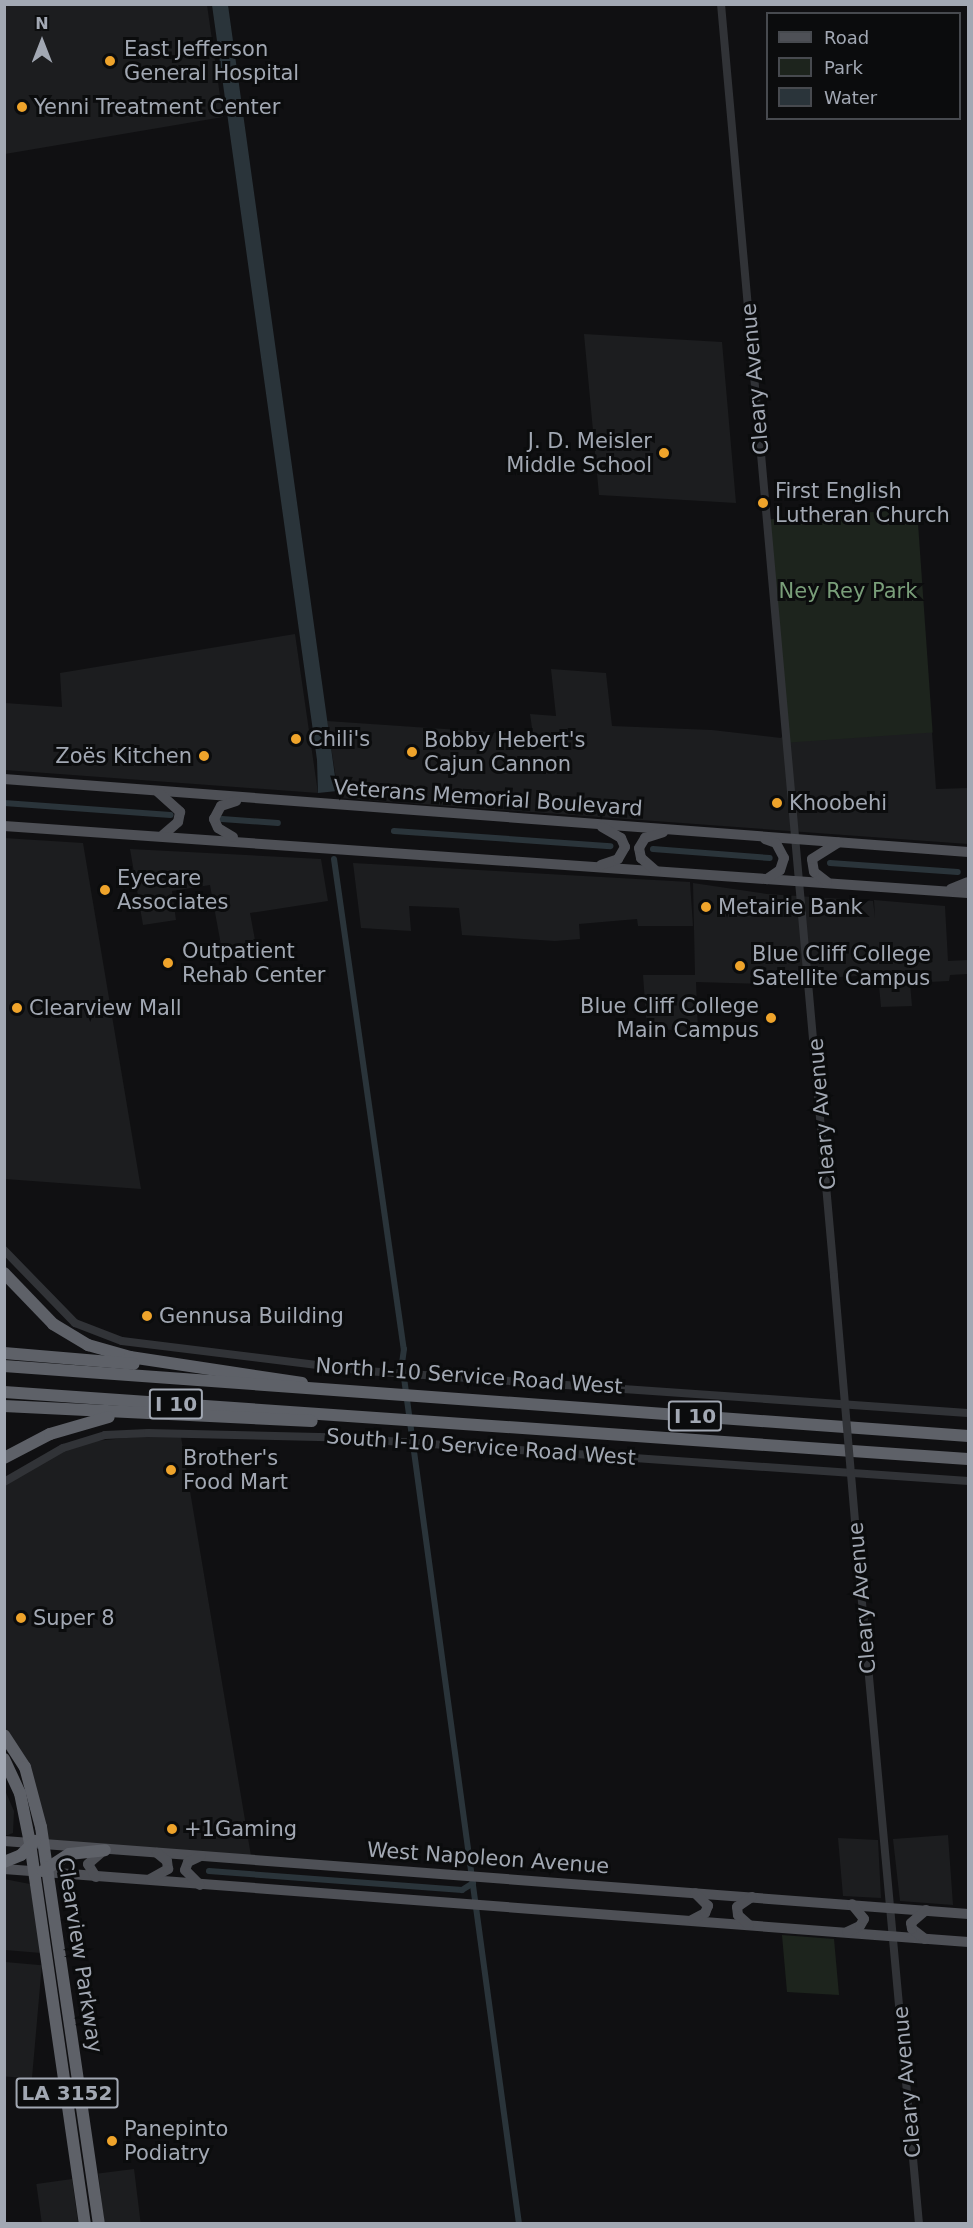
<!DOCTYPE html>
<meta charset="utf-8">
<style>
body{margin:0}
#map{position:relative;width:973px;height:2228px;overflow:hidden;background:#101012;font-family:"DejaVu Sans",sans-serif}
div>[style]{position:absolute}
.built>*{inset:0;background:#1c1d1f;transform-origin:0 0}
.green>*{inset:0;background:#1d241d;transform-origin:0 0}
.water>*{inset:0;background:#2a343a}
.canal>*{height:6px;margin:-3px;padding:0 3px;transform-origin:3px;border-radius:3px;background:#2a343a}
.minor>*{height:8px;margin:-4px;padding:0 4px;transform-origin:4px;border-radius:4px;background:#313337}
.major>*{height:10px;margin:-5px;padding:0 5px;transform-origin:5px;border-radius:5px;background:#4e5056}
.highway>*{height:12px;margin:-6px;padding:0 6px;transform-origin:6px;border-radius:6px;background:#5e6168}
.minor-bridge>*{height:8px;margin:-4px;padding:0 4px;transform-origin:4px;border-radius:4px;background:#313337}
.dots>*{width:16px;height:16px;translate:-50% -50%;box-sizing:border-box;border:3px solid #0b0c0d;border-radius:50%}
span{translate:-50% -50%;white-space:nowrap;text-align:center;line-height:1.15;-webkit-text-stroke:6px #0b0c0d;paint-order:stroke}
.shield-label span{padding:2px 4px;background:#0b0c0d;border:2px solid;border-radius:4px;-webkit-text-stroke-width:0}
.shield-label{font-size:20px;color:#a2a8b3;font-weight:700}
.poi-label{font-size:21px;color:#a2a8b3}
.left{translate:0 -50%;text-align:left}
.right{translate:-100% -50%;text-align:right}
.street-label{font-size:21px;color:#a2a8b3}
.park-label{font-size:21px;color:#799e79}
.frame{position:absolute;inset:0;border:6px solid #a2a8b3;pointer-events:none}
.legend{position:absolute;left:766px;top:12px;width:195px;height:108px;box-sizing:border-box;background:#0b0c0d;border:2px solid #474a4f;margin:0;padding:8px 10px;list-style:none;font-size:18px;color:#a2a8b3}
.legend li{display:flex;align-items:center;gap:12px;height:30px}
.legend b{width:30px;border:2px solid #474a4f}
.north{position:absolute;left:12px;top:12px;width:60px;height:60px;-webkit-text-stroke:4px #0b0c0d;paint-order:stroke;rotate:0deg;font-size:16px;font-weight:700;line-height:24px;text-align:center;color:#a2a8b3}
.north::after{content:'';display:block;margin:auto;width:21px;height:27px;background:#a2a8b3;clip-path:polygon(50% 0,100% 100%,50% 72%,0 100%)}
</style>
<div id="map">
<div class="built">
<div style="clip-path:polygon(5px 4px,207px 5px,223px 117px,5px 154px)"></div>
<div style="clip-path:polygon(584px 334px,722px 342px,736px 503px,599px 495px)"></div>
<div style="clip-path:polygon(295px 634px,318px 793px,5px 770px,5px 703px,62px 707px,60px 673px)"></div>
<div style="clip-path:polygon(551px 669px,606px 673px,612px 726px,712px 730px,781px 738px,786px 732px,932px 732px,936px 789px,968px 788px,968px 844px,339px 798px,327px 721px,533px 735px,530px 714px,556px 716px)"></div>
<div style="clip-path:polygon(4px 838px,83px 843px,141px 1189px,5px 1179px)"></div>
<div style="clip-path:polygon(130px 849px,321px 859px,328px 901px,250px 913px,257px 951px,223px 956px,210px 885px,172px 891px,176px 920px,143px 925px)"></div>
<div style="clip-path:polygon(353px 863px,690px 882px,693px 926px,638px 926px,637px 919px,579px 924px,580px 939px,555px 941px,462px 935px,459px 908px,409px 906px,411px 931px,361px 928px)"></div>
<div style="clip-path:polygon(693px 883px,767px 894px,873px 901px,875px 918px,874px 900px,945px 906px,948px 961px,968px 960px,968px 974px,950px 975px,949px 981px,910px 983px,912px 1006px,881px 1007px,878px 975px,802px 979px,802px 985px,696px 982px,698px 1031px,647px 1029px,643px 975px,695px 975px)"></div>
<div style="clip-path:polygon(135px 1437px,181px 1437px,251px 1856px,47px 1840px,14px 1740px,5px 1727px,4px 1484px,55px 1453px,95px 1441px)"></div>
<div style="clip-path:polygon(4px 1788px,14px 1811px,13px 1833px,8px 1835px,5px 1835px)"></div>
<div style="clip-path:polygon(948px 1835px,953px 1905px,900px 1901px,893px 1839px)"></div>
<div style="clip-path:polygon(838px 1838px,878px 1840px,881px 1898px,843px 1896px)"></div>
<div style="clip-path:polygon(4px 1879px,30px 1884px,41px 1953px,5px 1950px)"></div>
<div style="left:5px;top:1962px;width:37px;height:114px;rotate:5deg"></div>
<div style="left:134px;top:2169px;width:54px;height:36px;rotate:83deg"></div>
<div style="left:72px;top:2179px;width:44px;height:36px;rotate:82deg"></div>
</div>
<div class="green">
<div style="left:917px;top:509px;width:224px;height:150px;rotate:86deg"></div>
<div style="clip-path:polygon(782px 1935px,834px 1939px,839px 1995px,787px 1992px)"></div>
</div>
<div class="water">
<div style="clip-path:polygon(212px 5px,228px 5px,337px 791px,318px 793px,317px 760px)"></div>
</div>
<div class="canal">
<div style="left:4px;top:803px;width:167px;rotate:4.1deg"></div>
<div style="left:222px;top:819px;width:56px;rotate:4.1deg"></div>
<div style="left:394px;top:831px;width:217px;rotate:4deg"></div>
<div style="left:653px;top:849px;width:117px;rotate:4.4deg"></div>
<div style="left:334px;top:859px;width:495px;rotate:81.9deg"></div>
<div style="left:404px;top:1349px;width:14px;rotate:98deg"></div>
<div style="left:402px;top:1363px;width:869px;rotate:82.26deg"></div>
<div style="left:830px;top:863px;width:128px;rotate:4deg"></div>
<div style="left:209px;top:1871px;width:254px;rotate:4.3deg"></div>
<div style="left:462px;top:1890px;width:13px;rotate:-32deg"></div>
</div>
<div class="minor">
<div style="left:721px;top:4px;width:1277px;rotate:84.92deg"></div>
<div style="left:4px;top:1250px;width:102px;rotate:45.8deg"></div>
<div style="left:75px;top:1323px;width:50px;rotate:21deg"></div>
<div style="left:122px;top:1341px;width:246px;rotate:7deg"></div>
<div style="left:366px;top:1371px;width:603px;rotate:3.99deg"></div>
<div style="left:4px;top:1482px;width:68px;rotate:-30deg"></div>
<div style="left:63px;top:1448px;width:44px;rotate:-17.2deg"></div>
<div style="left:105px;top:1435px;width:43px;rotate:-2.7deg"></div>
<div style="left:148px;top:1433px;width:182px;rotate:1.3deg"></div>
<div style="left:330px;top:1437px;width:640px;rotate:3.95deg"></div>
<div style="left:863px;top:1611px;width:616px;rotate:84.78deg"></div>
</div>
<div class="major">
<div style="left:4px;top:779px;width:967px;rotate:4.33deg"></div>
<div style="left:158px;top:792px;width:30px;rotate:42deg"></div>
<div style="left:180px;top:812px;width:10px;rotate:101deg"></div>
<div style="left:178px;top:822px;width:20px;rotate:139deg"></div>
<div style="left:4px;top:826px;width:966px;rotate:3.98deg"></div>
<div style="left:233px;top:837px;width:17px;rotate:-149deg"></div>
<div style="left:218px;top:828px;width:10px;rotate:-114deg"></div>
<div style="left:214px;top:819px;width:15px;rotate:-62deg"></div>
<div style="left:221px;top:806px;width:16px;rotate:-18deg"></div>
<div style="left:765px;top:839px;width:12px;rotate:20deg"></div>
<div style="left:776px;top:843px;width:17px;rotate:62deg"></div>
<div style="left:784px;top:858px;width:13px;rotate:108deg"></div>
<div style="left:780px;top:870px;width:16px;rotate:145deg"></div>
<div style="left:601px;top:865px;width:18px;rotate:-19deg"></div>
<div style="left:618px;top:859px;width:14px;rotate:-60deg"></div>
<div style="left:625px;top:847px;width:10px;rotate:-114deg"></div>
<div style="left:621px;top:838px;width:22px;rotate:-150deg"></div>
<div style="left:656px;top:871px;width:20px;rotate:-139deg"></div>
<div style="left:641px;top:858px;width:10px;rotate:-101deg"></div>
<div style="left:639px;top:848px;width:12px;rotate:-59deg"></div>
<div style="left:645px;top:838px;width:19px;rotate:-18deg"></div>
<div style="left:827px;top:882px;width:16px;rotate:-142deg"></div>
<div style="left:814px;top:872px;width:13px;rotate:-99deg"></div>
<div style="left:812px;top:859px;width:31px;rotate:-32deg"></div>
<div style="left:951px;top:889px;width:18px;rotate:-22deg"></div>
<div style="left:4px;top:1841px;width:967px;rotate:4.33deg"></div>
<div style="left:4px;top:1869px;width:967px;rotate:4.33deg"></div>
<div style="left:96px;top:1877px;width:15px;rotate:-122deg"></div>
<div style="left:88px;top:1864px;width:21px;rotate:-41deg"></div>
<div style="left:150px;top:1879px;width:21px;rotate:-29deg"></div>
<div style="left:168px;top:1869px;width:8px;rotate:-97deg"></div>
<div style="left:167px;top:1861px;width:13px;rotate:-141deg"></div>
<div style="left:200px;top:1885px;width:21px;rotate:-135deg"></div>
<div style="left:185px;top:1870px;width:9px;rotate:-69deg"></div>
<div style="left:188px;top:1862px;width:14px;rotate:-25deg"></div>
<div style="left:692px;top:1920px;width:15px;rotate:-28deg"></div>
<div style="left:705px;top:1913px;width:8px;rotate:-67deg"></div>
<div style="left:708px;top:1906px;width:18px;rotate:-135deg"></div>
<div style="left:749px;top:1925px;width:15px;rotate:-138deg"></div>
<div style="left:738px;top:1915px;width:8px;rotate:-97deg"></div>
<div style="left:737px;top:1907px;width:18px;rotate:-34deg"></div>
<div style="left:847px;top:1932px;width:14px;rotate:-25deg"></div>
<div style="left:860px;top:1926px;width:8px;rotate:-60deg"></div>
<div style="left:864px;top:1919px;width:19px;rotate:-129deg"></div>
<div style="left:925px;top:1939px;width:16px;rotate:-142deg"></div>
<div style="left:912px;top:1929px;width:6px;rotate:-99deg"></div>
<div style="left:911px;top:1923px;width:20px;rotate:-41deg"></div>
</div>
<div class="highway">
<div style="left:4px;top:1273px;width:71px;rotate:46.1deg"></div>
<div style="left:53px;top:1324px;width:41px;rotate:31deg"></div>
<div style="left:88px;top:1345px;width:44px;rotate:15.9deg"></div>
<div style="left:130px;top:1357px;width:174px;rotate:8.6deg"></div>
<div style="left:4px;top:1353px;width:130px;rotate:4.8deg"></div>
<div style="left:4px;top:1366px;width:967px;rotate:4.15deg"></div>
<div style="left:4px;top:1392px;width:966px;rotate:3.98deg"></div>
<div style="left:4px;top:1406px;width:308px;rotate:2.8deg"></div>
<div style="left:4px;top:1458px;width:52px;rotate:-27.6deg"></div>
<div style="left:50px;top:1434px;width:61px;rotate:-16.1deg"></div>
<div style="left:4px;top:1735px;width:38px;rotate:57deg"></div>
<div style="left:25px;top:1767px;width:62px;rotate:75.1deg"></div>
<div style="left:41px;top:1827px;width:401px;rotate:81.7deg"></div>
<div style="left:4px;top:1759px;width:38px;rotate:65deg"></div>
<div style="left:20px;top:1793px;width:51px;rotate:78.7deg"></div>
<div style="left:30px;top:1843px;width:385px;rotate:81.8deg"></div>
<div style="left:4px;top:1862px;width:18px;rotate:-22deg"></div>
<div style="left:21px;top:1855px;width:20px;rotate:-45deg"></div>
<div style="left:43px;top:1871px;width:31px;rotate:-33deg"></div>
<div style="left:69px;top:1854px;width:36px;rotate:-6deg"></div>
</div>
<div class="minor-bridge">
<div style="left:834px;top:1276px;width:336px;rotate:85.1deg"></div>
</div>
<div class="dots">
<div style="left:110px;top:61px;background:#efa42b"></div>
<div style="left:22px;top:107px;background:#efa42b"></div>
<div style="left:664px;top:453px;background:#efa42b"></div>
<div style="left:763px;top:503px;background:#efa42b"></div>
<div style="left:296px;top:739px;background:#efa42b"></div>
<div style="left:412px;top:752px;background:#efa42b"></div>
<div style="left:204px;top:756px;background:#efa42b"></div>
<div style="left:777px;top:803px;background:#efa42b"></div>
<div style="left:105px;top:890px;background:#efa42b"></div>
<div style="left:706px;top:907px;background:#efa42b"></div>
<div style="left:168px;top:963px;background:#efa42b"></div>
<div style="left:740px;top:966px;background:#efa42b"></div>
<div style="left:17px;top:1008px;background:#efa42b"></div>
<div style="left:771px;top:1018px;background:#efa42b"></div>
<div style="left:147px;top:1316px;background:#efa42b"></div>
<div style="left:171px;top:1470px;background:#efa42b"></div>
<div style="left:21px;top:1618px;background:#efa42b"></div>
<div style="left:172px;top:1829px;background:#efa42b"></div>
<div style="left:112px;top:2141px;background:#efa42b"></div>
</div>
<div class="shield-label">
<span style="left:176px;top:1404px">I 10</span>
<span style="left:695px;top:1416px">I 10</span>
<span style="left:67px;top:2093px">LA 3152</span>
</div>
<div class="poi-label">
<span class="left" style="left:124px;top:61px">East Jefferson<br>General Hospital</span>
<span class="left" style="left:34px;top:107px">Yenni Treatment Center</span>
<span class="right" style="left:652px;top:453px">J. D. Meisler<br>Middle School</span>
<span class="left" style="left:775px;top:503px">First English<br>Lutheran Church</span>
<span class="left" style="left:308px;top:739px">Chili's</span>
<span class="left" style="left:424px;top:752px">Bobby Hebert's<br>Cajun Cannon</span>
<span class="right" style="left:192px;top:756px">Zoës Kitchen</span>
<span class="left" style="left:789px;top:803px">Khoobehi</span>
<span class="left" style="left:117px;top:890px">Eyecare<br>Associates</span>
<span class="left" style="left:718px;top:907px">Metairie Bank</span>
<span class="left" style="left:182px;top:963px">Outpatient<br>Rehab Center</span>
<span class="left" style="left:752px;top:966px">Blue Cliff College<br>Satellite Campus</span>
<span class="right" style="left:759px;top:1018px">Blue Cliff College<br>Main Campus</span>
<span class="left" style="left:29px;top:1008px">Clearview Mall</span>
<span class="left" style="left:159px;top:1316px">Gennusa Building</span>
<span class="left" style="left:183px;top:1470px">Brother's<br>Food Mart</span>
<span class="left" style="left:33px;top:1618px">Super 8</span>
<span class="left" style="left:184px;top:1829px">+1Gaming</span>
<span class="left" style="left:124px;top:2141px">Panepinto<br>Podiatry</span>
</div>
<div class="street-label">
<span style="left:755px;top:379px;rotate:-95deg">Cleary Avenue</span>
<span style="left:488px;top:798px;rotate:4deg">Veterans Memorial Boulevard</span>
<span style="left:822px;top:1114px;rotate:-95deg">Cleary Avenue</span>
<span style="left:469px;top:1376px;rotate:4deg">North I-10 Service Road West</span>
<span style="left:481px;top:1447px;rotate:4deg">South I-10 Service Road West</span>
<span style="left:862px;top:1598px;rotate:-95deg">Cleary Avenue</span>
<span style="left:488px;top:1858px;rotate:4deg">West Napoleon Avenue</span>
<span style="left:80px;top:1955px;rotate:81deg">Clearview Parkway</span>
<span style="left:907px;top:2082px;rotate:-95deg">Cleary Avenue</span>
</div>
<div class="park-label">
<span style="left:848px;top:591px">Ney Rey Park</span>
</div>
<div class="frame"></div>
<ul class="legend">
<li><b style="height:8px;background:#4e5056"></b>Road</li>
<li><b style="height:16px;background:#1d241d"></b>Park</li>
<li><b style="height:16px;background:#2a343a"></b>Water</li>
</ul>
<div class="north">N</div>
</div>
